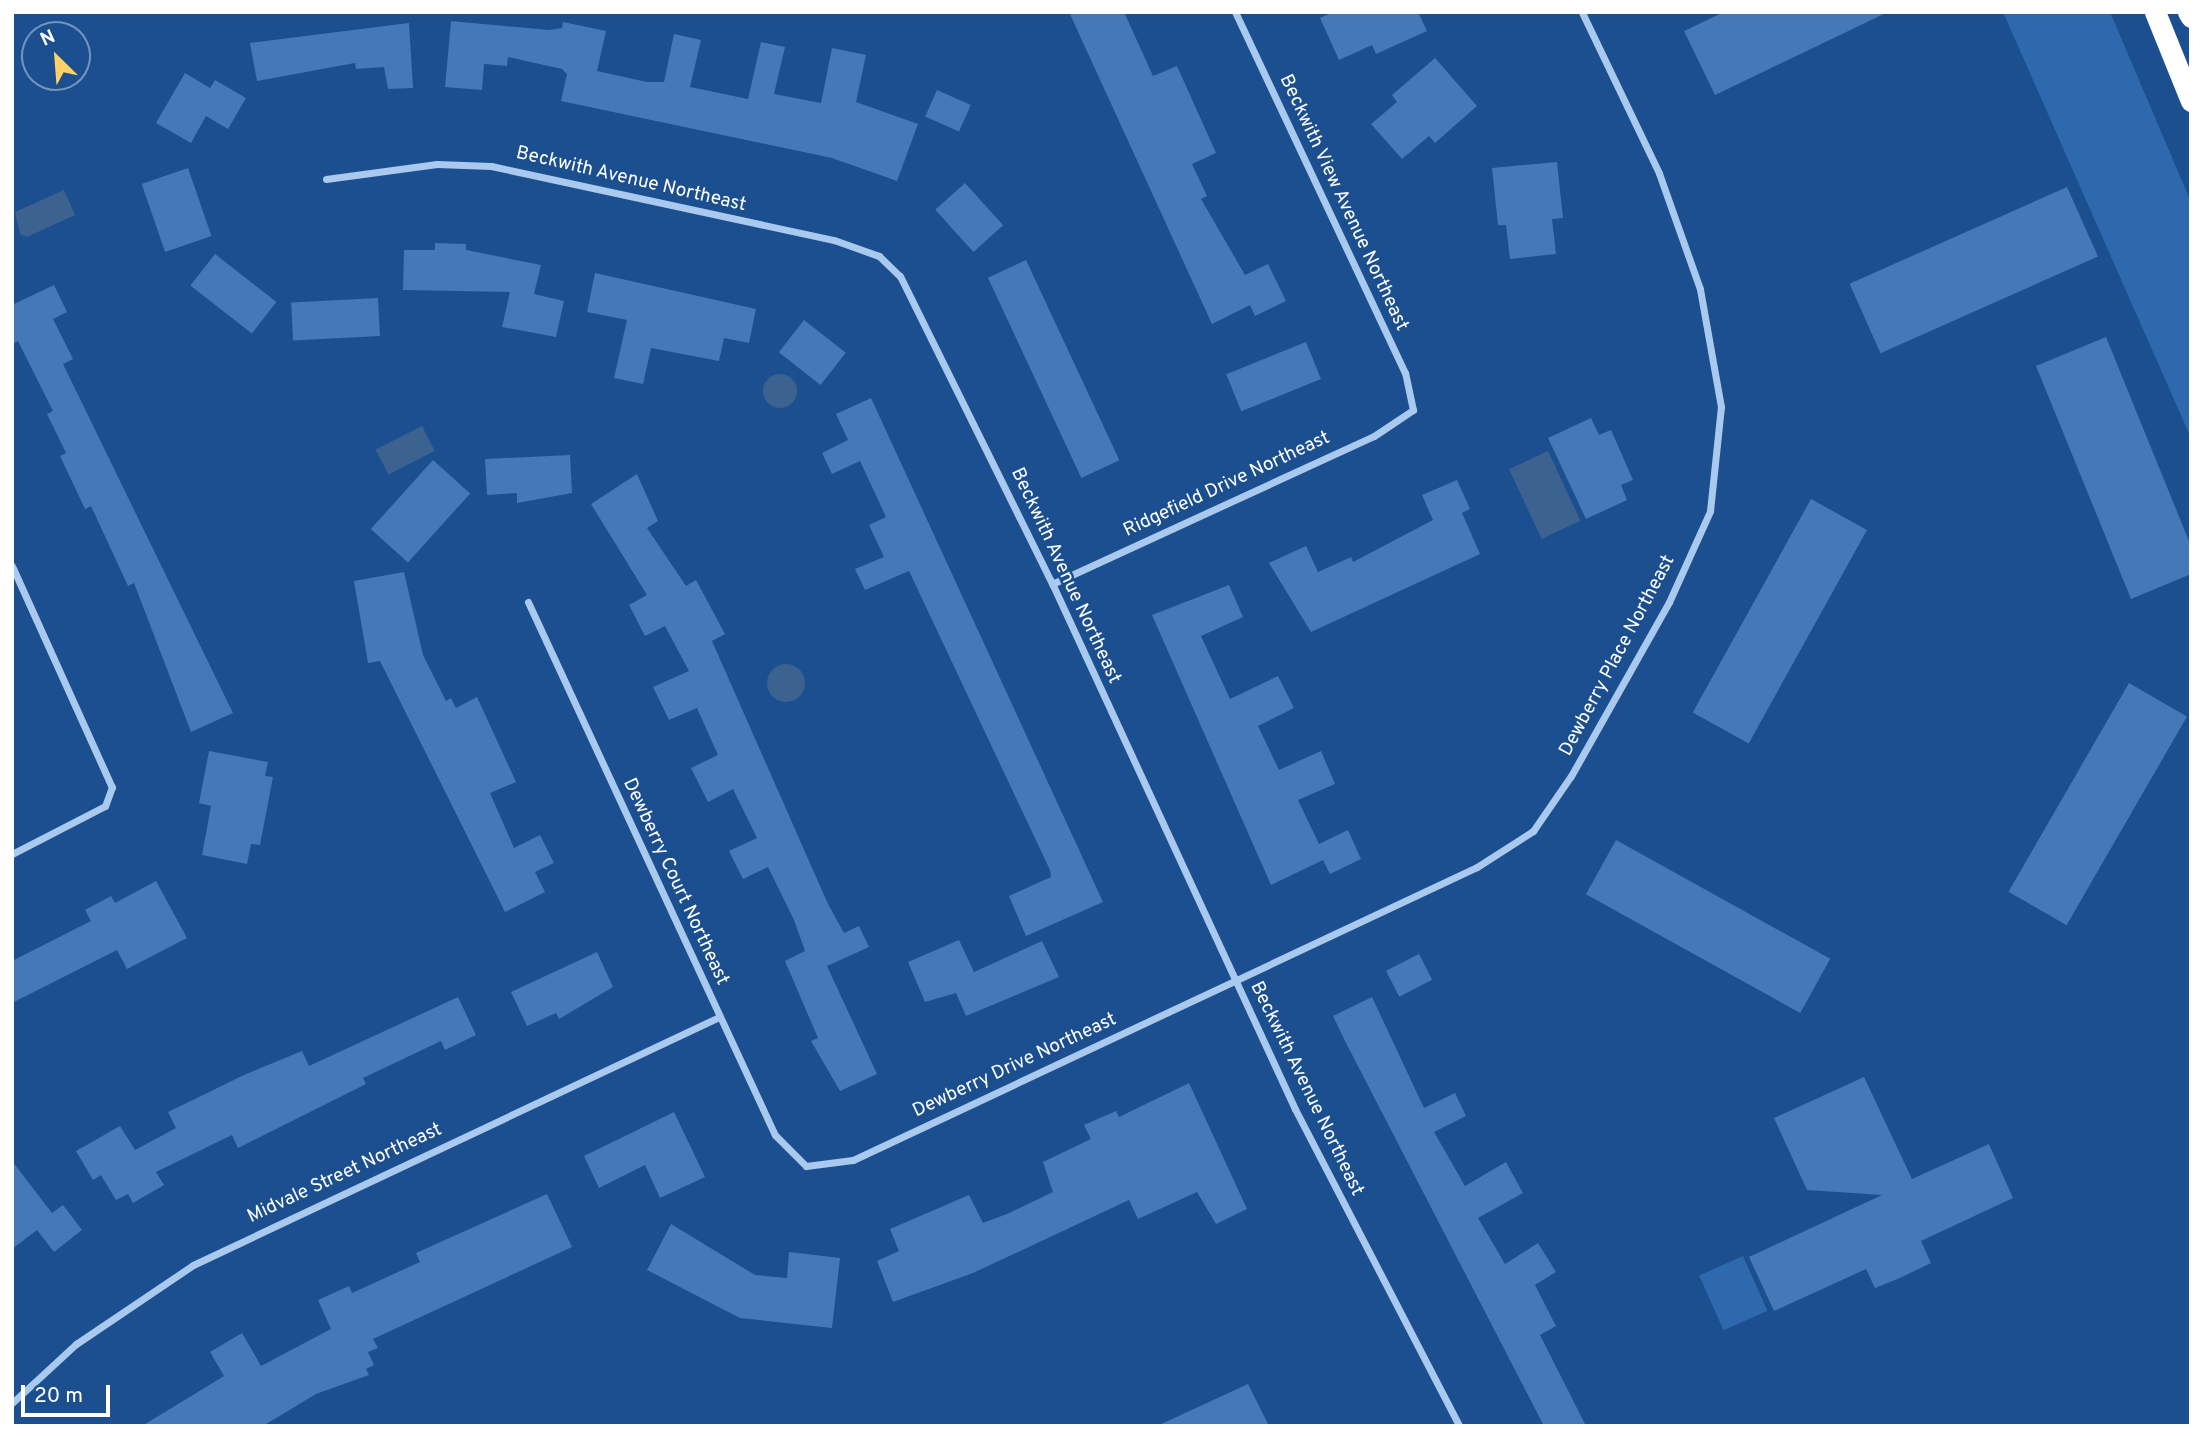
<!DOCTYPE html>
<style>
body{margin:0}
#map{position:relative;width:2203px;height:1438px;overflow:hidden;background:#1b4f8f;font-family:Overpass,sans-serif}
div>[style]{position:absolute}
.green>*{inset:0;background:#2e69ad;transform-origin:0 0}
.water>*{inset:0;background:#3c6290;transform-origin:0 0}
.round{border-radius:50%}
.building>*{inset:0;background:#4478b7;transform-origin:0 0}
.minor>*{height:7px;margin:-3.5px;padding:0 3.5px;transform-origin:3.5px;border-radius:3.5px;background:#a9c9ee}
.motorway>*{height:21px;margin:-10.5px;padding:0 10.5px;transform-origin:10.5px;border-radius:10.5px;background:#fff}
span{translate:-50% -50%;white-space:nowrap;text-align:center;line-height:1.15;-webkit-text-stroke:5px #1b4f8f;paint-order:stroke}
.street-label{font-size:19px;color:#fff}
.frame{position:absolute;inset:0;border:14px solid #fff;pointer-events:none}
.north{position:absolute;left:21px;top:21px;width:70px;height:70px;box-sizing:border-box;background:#1b4f8f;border:2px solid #7695bc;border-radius:50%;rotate:335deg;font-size:19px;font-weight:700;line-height:28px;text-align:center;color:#fff}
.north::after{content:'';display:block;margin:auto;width:24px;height:32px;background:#ffd166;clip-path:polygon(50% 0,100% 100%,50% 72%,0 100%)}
.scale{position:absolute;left:21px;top:1385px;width:89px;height:32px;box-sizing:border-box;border:4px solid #fff;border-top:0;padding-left:9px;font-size:21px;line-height:24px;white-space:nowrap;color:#fff;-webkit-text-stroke:5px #1b4f8f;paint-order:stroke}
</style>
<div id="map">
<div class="green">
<div style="clip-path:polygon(2003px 12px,2110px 12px,2191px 202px,2191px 438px)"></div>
<div style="left:1743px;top:1256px;width:60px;height:48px;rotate:66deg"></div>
</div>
<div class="water">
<div style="clip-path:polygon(64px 190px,75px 215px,27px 237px,20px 234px,15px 212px)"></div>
<div class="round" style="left:763px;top:374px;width:34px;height:34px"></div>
<div style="left:422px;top:426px;width:28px;height:52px;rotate:63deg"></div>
<div style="left:1548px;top:451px;width:77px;height:43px;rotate:65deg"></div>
<div class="round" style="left:767px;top:664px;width:38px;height:38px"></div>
</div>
<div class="building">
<div style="clip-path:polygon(1069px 12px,1124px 12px,1153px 76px,1177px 66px,1216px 153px,1192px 164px,1207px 196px,1201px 199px,1245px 275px,1268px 264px,1286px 301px,1255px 316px,1250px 305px,1212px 324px)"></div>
<div style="clip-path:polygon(1333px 12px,1418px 12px,1427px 31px,1376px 54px,1372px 45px,1339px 60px,1320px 18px)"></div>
<div style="clip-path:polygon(1724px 12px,1888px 12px,1715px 95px,1684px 31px)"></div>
<div style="clip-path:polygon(451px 21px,549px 30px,562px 28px,563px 22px,606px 31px,597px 71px,647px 82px,664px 82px,674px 34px,701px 40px,690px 87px,748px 99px,761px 42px,785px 47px,774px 94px,821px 103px,832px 48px,866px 55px,856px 102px,918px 124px,897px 181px,832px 158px,561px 101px,567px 74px,562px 69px,508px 57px,507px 66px,484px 64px,482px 90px,445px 87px)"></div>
<div style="clip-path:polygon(409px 23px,413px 88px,388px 89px,384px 67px,356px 69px,355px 63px,257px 81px,250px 43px)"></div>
<div style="clip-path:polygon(1435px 58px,1477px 106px,1435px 143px,1429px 136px,1402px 159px,1371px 124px,1397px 102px,1392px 95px)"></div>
<div style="clip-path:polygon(185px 73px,210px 88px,215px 80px,246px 98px,228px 129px,206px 116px,191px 143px,156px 123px)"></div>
<div style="left:937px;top:90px;width:37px;height:29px;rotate:24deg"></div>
<div style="clip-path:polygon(1557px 162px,1563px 218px,1552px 219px,1556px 254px,1510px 259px,1506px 225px,1498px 225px,1492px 168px)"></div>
<div style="left:188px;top:168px;width:72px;height:49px;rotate:71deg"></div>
<div style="left:965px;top:183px;width:57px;height:40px;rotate:48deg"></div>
<div style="left:2067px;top:187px;width:76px;height:238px;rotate:66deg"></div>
<div style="clip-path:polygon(435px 243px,466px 244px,466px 250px,541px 265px,534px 294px,564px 301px,556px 337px,502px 327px,510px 292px,403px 290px,404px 250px,435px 250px)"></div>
<div style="left:215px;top:254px;width:78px;height:40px;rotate:38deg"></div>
<div style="left:1026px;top:260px;width:221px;height:42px;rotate:65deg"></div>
<div style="clip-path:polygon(595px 273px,756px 309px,749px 343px,724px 338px,719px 361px,651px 348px,643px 384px,614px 378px,627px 320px,587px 312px)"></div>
<div style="clip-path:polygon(54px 285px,67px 312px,53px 319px,73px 359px,63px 364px,233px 713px,191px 732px,134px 583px,128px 586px,91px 506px,85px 509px,60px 456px,66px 453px,47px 414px,53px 411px,18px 341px,12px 344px,12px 305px)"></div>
<div style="left:378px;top:298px;width:38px;height:87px;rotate:87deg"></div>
<div style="left:804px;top:320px;width:53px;height:41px;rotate:38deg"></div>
<div style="clip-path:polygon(2106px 337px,2191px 546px,2191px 574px,2131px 599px,2036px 366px)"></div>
<div style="left:1306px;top:342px;width:40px;height:86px;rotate:68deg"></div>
<div style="clip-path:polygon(871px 398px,1103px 902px,1026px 936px,1009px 896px,1051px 877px,1050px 870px,909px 571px,865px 590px,855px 569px,884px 557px,869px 525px,886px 517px,860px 461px,832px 474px,822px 453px,848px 440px,836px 414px)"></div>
<div style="clip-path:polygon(1591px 418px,1599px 435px,1611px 430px,1633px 480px,1621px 485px,1627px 500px,1586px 519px,1548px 438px)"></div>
<div style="clip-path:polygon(570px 455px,572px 493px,517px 503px,517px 493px,487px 495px,485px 459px)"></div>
<div style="left:433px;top:460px;width:50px;height:93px;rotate:42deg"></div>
<div style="clip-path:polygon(637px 474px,658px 521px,647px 528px,686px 586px,696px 580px,725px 634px,712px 641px,828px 904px,844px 933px,859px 926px,869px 947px,827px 966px,877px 1074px,840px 1091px,811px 1041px,818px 1038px,785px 961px,805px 951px,794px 920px,768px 867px,743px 879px,729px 851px,757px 838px,733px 789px,708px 802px,691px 768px,718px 755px,697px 708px,669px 720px,653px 687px,689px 671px,665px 626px,645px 636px,629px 605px,647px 595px,591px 504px)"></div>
<div style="clip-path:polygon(1457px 480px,1470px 509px,1462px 513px,1480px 554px,1311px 632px,1269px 563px,1306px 546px,1318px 572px,1351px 557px,1353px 562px,1433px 520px,1422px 495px)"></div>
<div style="left:1811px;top:499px;width:64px;height:244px;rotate:29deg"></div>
<div style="clip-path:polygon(404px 572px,423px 655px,446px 701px,451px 698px,456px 708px,477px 697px,516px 782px,490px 793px,514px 848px,540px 835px,554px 863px,535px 872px,545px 892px,505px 912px,380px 661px,368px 663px,354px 581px)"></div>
<div style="clip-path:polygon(1229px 585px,1243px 617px,1201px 636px,1230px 699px,1278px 676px,1294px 708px,1258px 726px,1279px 770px,1321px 751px,1335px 784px,1298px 800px,1319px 844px,1348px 830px,1361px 859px,1330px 874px,1323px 860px,1271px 885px,1152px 615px)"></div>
<div style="left:2129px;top:683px;width:67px;height:241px;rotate:30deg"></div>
<div style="clip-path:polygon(209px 751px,268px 762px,265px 776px,273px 777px,260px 845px,251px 844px,247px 864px,202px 855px,211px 806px,199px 803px)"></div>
<div style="left:1616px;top:840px;width:245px;height:62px;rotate:29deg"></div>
<div style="clip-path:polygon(156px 881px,187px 938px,127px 969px,117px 950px,12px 1003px,12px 961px,91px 921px,85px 910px,111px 896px,115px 903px)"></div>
<div style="clip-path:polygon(959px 940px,974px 972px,1042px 941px,1059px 977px,966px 1016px,956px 993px,925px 1002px,908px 962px)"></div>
<div style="clip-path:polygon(597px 952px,613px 987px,559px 1019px,556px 1013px,527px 1026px,511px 992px)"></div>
<div style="left:1419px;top:954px;width:29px;height:37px;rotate:63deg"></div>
<div style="clip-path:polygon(458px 997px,476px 1035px,445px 1050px,441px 1041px,363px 1078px,366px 1084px,238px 1148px,232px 1135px,156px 1172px,164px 1185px,133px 1203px,128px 1194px,116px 1200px,101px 1175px,93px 1180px,76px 1151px,120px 1126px,135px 1150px,176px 1128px,168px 1112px,244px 1075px,302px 1051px,309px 1066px)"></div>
<div style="clip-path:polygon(1372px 997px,1424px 1108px,1455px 1093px,1466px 1116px,1434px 1132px,1465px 1186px,1506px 1162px,1523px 1193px,1478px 1218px,1505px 1264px,1538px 1243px,1556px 1272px,1535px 1285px,1556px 1326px,1540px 1335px,1586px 1426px,1544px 1426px,1345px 1041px,1333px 1016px)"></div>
<div style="clip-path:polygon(1864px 1077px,1912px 1179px,1989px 1144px,2013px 1198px,1921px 1241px,1931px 1263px,1900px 1278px,1875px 1288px,1866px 1269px,1774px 1311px,1749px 1257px,1882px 1195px,1807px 1190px,1774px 1118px)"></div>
<div style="clip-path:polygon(1189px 1083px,1247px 1209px,1216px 1224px,1197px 1192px,1138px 1219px,1129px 1200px,973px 1273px,893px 1302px,877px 1261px,899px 1251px,890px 1229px,969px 1195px,983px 1223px,1007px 1214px,1053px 1192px,1043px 1162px,1091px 1139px,1084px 1125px,1116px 1111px,1119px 1117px)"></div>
<div style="clip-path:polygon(674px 1112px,705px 1177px,660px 1198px,645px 1165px,599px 1188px,584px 1156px)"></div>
<div style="clip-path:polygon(12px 1161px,52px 1213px,63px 1205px,82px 1230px,54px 1252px,37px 1230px,12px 1249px)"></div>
<div style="clip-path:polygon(547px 1194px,572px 1247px,373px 1339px,378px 1348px,368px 1352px,374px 1365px,366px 1369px,369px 1375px,316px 1394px,263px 1426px,142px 1426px,224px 1376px,210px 1352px,242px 1333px,261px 1366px,331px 1329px,318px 1300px,349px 1286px,352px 1293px,420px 1262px,416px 1253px)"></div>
<div style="clip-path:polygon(671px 1224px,755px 1275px,787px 1278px,789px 1252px,840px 1258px,832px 1328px,740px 1318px,647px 1270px)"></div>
<div style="clip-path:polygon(1248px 1384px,1269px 1426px,1157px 1426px)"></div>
</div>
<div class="minor">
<div style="left:326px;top:179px;width:112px;rotate:-7.7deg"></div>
<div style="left:437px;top:164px;width:54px;rotate:2.1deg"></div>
<div style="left:491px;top:166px;width:351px;rotate:12.2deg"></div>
<div style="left:834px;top:240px;width:48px;rotate:19.6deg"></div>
<div style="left:879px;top:256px;width:29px;rotate:44deg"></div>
<div style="left:900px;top:276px;width:340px;rotate:63.7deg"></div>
<div style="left:1051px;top:581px;width:582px;rotate:65.2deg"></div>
<div style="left:1295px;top:1109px;width:357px;rotate:62.6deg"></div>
<div style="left:12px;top:566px;width:243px;rotate:65.7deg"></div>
<div style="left:112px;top:787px;width:20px;rotate:110deg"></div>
<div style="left:105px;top:806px;width:105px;rotate:152.7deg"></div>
<div style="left:1052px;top:584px;width:354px;rotate:-24.7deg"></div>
<div style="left:1374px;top:436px;width:47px;rotate:-33.7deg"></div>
<div style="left:1413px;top:410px;width:38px;rotate:-102deg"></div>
<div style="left:1405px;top:373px;width:399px;rotate:-115.2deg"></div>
<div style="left:528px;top:602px;width:587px;rotate:65.14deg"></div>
<div style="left:775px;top:1135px;width:44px;rotate:45deg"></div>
<div style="left:806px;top:1166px;width:47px;rotate:-7.3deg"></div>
<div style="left:853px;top:1160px;width:689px;rotate:-25.15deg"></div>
<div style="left:1477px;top:867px;width:67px;rotate:-32.7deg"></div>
<div style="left:1533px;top:831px;width:67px;rotate:-55.4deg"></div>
<div style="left:1571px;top:776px;width:200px;rotate:-60.6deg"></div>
<div style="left:1669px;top:602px;width:100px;rotate:-65.7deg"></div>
<div style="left:1710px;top:511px;width:105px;rotate:-84deg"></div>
<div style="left:1721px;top:407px;width:120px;rotate:-100.1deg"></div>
<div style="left:1700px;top:289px;width:123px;rotate:-109.5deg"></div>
<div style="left:1659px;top:173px;width:178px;rotate:-115.6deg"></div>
<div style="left:12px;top:1403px;width:87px;rotate:-42.7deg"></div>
<div style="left:76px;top:1344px;width:141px;rotate:-34deg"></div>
<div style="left:193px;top:1265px;width:582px;rotate:-25.24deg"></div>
</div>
<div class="motorway">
<div style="left:2155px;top:12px;width:96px;rotate:68deg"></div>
<div style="left:2188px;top:12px;width:6px;rotate:59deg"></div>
</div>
<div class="street-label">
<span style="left:631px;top:180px;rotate:13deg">Beckwith Avenue Northeast</span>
<span style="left:1343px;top:203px;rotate:65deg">Beckwith View Avenue Northeast</span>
<span style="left:1227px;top:485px;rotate:-25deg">Ridgefield Drive Northeast</span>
<span style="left:1065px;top:576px;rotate:65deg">Beckwith Avenue Northeast</span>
<span style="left:1618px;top:656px;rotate:-62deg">Dewberry Place Northeast</span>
<span style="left:675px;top:882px;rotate:65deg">Dewberry Court Northeast</span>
<span style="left:1015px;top:1066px;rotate:-25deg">Dewberry Drive Northeast</span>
<span style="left:1306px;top:1089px;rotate:64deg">Beckwith Avenue Northeast</span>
<span style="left:345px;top:1174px;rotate:-25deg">Midvale Street Northeast</span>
</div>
<div class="frame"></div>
<div class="north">N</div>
<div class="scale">20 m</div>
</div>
